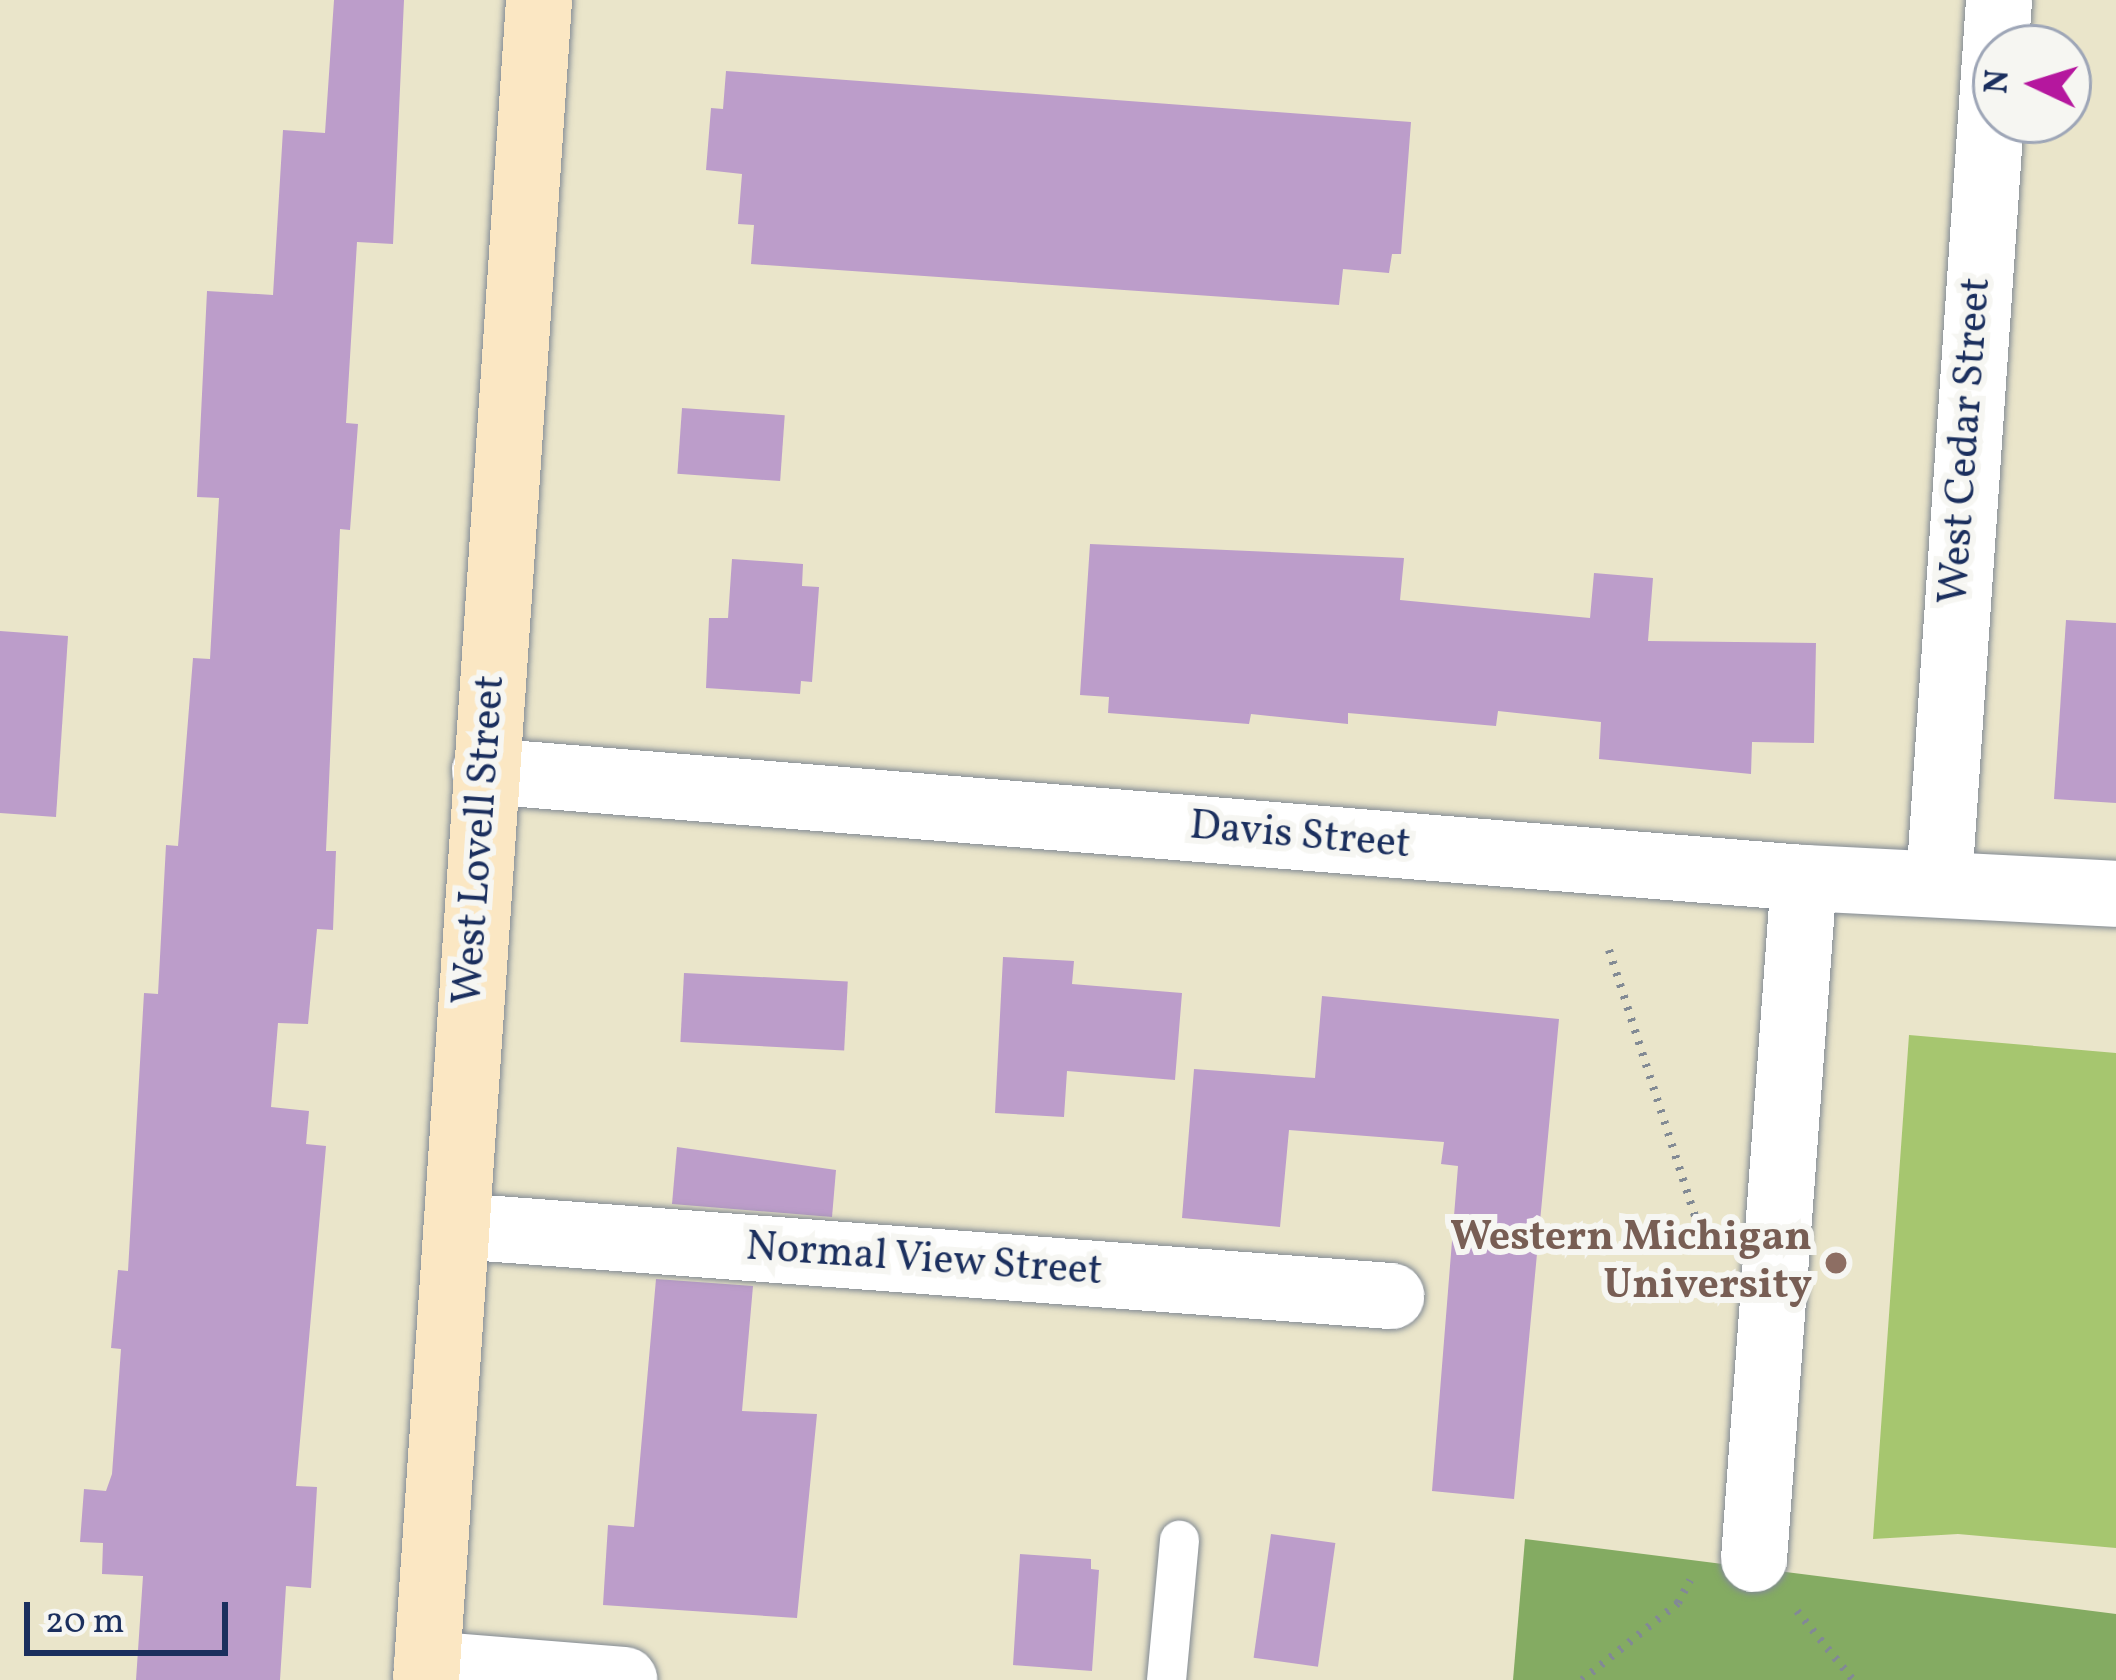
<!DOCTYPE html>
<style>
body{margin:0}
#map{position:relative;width:2116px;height:1680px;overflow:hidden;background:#eae5ca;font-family:Vollkorn,serif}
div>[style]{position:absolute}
.green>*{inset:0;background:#a6c66f}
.forest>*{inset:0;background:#84ab62}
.building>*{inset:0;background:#bc9dca;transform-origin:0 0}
.path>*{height:8px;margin-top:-4px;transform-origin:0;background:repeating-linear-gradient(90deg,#828a94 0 3px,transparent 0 12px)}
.roads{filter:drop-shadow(0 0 3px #828a94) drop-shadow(0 0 3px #828a94)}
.lane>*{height:39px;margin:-19.5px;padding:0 19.5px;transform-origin:19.5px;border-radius:19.5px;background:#fff}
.street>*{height:66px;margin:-33px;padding:0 33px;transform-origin:33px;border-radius:33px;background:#fff}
.secondary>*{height:66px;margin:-33px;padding:0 33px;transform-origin:33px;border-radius:33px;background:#fbe7c3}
.dots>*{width:33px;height:33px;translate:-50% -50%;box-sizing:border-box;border:6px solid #f6f6f2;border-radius:50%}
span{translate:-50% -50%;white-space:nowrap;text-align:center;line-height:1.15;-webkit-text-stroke:12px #f6f6f2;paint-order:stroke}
.street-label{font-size:42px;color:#1b2f5e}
.education-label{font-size:42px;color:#785e54;font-weight:700}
.right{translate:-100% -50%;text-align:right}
.north{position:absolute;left:1972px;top:24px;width:120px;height:120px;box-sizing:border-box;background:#f6f6f2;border:3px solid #9ea6b7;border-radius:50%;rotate:274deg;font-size:33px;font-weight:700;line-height:48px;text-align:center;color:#1b2f5e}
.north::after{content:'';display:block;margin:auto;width:42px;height:54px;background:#b5179e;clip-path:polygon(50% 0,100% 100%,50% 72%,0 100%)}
.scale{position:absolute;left:24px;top:1602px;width:204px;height:54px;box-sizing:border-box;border:6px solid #1b2f5e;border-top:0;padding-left:15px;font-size:36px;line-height:42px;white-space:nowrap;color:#1b2f5e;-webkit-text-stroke:9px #f6f6f2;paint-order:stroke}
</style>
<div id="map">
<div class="green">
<div style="clip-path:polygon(1909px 1035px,2116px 1053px,2116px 1548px,1958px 1534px,1873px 1539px)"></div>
</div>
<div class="forest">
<div style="clip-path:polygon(1525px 1539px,2116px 1614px,2116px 1680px,1513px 1680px)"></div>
</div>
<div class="building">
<div style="clip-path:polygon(334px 0,404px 0,393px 244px,357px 242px,346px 423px,358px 424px,350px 530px,340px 529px,326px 851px,336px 851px,333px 930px,317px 929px,308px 1024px,278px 1023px,271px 1107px,309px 1111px,306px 1144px,326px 1146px,296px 1486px,317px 1487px,311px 1588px,286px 1586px,280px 1680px,136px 1680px,143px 1576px,102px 1574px,103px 1543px,80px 1542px,84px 1489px,106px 1491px,112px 1474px,121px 1349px,111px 1348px,118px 1270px,128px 1271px,144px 993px,158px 994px,166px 845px,178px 846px,193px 658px,210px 659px,219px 498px,197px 497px,207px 291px,273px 295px,283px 130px,325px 133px)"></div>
<div style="clip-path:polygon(726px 71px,1411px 122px,1401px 254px,1392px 254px,1389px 273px,1343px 269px,1339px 305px,751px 264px,754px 225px,738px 224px,742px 174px,706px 170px,711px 108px,723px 109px)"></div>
<div style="left:682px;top:408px;width:103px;height:66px;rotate:4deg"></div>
<div style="clip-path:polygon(1090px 544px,1404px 558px,1400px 600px,1590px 618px,1594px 573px,1653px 578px,1648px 641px,1816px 643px,1814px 743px,1752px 742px,1751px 774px,1599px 759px,1601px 722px,1498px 711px,1496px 726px,1348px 713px,1348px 724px,1251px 714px,1249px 724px,1108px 713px,1109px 697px,1080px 695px)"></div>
<div style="clip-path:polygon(732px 559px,803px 564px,802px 586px,819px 587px,812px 682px,801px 681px,800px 694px,706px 688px,709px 618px,728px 618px)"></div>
<div style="clip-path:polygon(2066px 620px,2116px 623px,2116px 803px,2054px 799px)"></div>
<div style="clip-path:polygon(0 631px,68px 636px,56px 817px,0 813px)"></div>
<div style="clip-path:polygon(1003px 957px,1074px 961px,1072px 984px,1182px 993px,1175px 1080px,1067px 1071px,1064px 1117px,995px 1113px)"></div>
<div style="left:684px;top:973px;width:164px;height:69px;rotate:3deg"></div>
<div style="clip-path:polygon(1322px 996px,1559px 1019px,1514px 1499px,1432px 1491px,1458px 1166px,1441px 1164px,1444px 1142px,1289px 1130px,1280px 1227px,1182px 1218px,1194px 1069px,1315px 1078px)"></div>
<div style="clip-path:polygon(677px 1147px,836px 1170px,832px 1217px,672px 1204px)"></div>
<div style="clip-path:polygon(656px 1279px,753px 1286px,742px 1411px,817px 1414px,797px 1618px,603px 1605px,608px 1525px,634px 1527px)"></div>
<div style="left:1271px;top:1534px;width:65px;height:125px;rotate:8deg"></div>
<div style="clip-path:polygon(1020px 1554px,1091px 1559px,1091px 1569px,1099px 1570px,1092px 1671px,1013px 1665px)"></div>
</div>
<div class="path">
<div style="left:1609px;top:950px;width:315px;rotate:72.1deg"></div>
<div style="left:1797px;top:1611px;width:89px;rotate:50.9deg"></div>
<div style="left:1582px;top:1680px;width:123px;rotate:-38.7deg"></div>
<div style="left:1678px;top:1603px;width:26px;rotate:-62deg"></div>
</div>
<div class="roads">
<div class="lane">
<div style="left:1166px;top:1680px;width:141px;rotate:-84.7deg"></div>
</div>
<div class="street">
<div style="left:485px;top:771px;width:1323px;rotate:4.64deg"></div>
<div style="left:1804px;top:878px;width:312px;rotate:2.9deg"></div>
<div style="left:1939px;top:883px;width:885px;rotate:-86.11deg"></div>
<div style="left:457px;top:1226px;width:937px;rotate:4.29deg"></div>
<div style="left:1754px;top:1559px;width:683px;rotate:-85.8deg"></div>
<div style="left:427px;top:1664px;width:198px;rotate:4.6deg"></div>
</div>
<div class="secondary">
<div style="left:426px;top:1680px;width:1684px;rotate:-86.15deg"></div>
</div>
</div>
<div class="dots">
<div style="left:1836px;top:1263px;background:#8d6e63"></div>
</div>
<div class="street-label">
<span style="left:1967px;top:441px;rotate:-86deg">West Cedar Street</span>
<span style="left:1300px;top:837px;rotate:5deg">Davis Street</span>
<span style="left:481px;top:840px;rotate:-86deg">West Lovell Street</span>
<span style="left:924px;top:1261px;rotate:4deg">Normal View Street</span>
</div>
<div class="education-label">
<span class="right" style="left:1812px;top:1263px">Western Michigan<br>University</span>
</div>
<div class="north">N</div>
<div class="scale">20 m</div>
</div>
